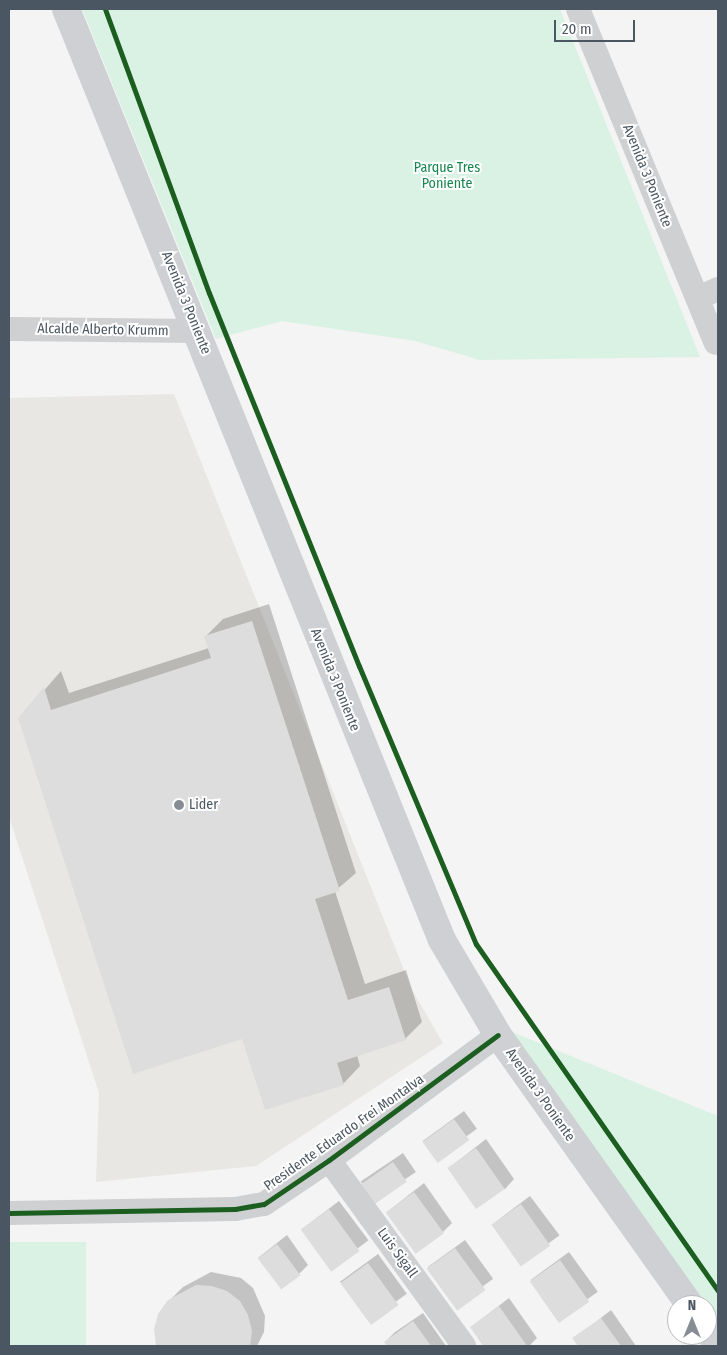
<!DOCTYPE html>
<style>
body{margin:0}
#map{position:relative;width:727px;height:1355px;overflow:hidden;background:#f4f4f4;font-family:"Fira Sans Condensed",sans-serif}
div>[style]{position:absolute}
.commercial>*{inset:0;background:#e8e7e3}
.green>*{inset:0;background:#d9f2e3;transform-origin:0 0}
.shadow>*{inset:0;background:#0003;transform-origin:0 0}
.building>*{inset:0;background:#ddddde;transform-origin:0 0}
.street>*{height:24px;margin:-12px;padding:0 12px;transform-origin:12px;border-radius:12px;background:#ced0d2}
.secondary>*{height:28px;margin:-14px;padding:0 14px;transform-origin:14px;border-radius:14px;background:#ced0d4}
.cycleway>*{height:5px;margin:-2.5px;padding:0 2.5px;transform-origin:2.5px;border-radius:2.5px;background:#1b5e20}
.dots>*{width:14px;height:14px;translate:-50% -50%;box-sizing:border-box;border:2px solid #fff;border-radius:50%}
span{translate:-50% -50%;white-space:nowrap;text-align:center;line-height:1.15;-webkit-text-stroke:4px #fff;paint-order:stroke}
.park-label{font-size:14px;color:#17864f}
.street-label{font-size:14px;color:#4a5661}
.poi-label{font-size:14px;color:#4a5661}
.left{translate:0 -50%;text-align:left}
.frame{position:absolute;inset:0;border:10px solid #4a5661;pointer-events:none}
.north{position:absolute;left:667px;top:1295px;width:50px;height:50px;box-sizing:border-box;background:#fff;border:1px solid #b7bbc0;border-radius:50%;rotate:0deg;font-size:14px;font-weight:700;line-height:20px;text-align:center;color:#4a5661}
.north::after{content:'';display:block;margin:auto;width:18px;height:22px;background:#868d94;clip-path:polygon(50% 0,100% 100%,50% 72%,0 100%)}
.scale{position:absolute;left:554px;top:20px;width:81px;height:22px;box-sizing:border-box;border:2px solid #4a5661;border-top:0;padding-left:6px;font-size:15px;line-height:18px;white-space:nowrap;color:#4a5661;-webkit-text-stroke:4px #fff;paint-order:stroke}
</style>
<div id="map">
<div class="commercial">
<div style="clip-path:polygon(174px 394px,412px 990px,443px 1043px,256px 1166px,96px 1182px,99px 1093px,9px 817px,9px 398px)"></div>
</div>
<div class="green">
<div style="clip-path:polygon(82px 9px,560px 9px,700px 357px,480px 360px,415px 341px,282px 321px,216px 339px)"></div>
<div style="clip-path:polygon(512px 1032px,718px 1116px,718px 1325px,707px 1305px)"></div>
<div style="left:9px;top:1242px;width:77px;height:104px"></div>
</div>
<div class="shadow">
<div style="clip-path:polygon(269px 604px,356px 873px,335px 891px,365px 984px,406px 970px,422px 1022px,405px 1039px,357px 1055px,360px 1066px,343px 1084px,243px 1037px,20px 718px,61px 671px,69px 693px,209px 648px,205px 637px,223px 619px)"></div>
<div style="left:464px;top:1111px;width:22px;height:51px;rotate:54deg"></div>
<div style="clip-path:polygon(486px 1139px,514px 1179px,505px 1189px,449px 1168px)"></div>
<div style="left:403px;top:1153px;width:23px;height:51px;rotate:56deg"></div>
<div style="clip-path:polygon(424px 1183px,452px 1223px,443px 1232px,387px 1212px)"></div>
<div style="left:530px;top:1196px;width:49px;height:46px;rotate:53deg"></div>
<div style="left:339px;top:1201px;width:49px;height:46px;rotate:53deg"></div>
<div style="clip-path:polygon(287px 1235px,308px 1265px,299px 1274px,258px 1258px)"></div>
<div style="left:465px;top:1240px;width:48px;height:46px;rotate:54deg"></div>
<div style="left:569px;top:1252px;width:49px;height:47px;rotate:54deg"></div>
<div style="left:378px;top:1254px;width:49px;height:47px;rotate:54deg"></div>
<div style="clip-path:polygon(211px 1272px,241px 1278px,253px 1288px,265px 1316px,264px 1332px,257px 1346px,157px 1346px,169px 1301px,183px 1287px)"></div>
<div style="clip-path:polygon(509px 1298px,537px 1338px,529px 1346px,485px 1346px,471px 1327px)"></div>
<div style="clip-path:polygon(611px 1310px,636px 1346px,579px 1346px,574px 1339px)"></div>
<div style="clip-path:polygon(423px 1313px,446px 1346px,388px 1346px,385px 1342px,395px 1332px)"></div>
</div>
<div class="building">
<div style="clip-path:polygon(252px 621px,340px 891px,315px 899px,348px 1000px,389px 987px,406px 1040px,337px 1063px,344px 1085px,265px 1110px,242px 1039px,133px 1074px,18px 718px,44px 687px,51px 710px,211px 658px,204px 636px)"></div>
<div style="left:454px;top:1119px;width:26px;height:39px;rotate:54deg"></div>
<div style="left:476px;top:1148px;width:50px;height:35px;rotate:55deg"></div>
<div style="left:393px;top:1162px;width:24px;height:39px;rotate:55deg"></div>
<div style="left:414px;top:1192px;width:51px;height:35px;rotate:54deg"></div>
<div style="left:521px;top:1204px;width:51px;height:36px;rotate:55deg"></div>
<div style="left:329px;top:1209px;width:52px;height:35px;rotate:54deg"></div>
<div style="left:277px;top:1244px;width:39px;height:24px;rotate:53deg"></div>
<div style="left:455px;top:1248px;width:52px;height:35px;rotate:54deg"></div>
<div style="left:560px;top:1260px;width:51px;height:37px;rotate:55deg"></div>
<div style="left:368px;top:1263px;width:52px;height:34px;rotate:54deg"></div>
<div style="clip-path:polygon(196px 1285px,212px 1286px,227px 1291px,240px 1301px,248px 1315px,252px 1331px,250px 1346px,156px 1346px,154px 1329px,158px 1314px,168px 1300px)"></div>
<div style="clip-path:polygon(499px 1306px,527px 1346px,483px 1346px,470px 1327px)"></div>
<div style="clip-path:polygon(601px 1318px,621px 1346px,578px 1346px,572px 1338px)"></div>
<div style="clip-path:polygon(413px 1321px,431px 1346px,387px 1346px,384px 1342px)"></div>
</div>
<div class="street">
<div style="left:578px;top:9px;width:361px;rotate:67.6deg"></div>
<div style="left:698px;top:298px;width:22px;rotate:-24deg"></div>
<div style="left:9px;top:329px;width:188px;rotate:0.6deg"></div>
<div style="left:329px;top:1160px;width:230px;rotate:54deg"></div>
<div style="left:9px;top:1213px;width:226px;rotate:-1deg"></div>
<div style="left:235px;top:1209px;width:29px;rotate:-10deg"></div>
<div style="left:264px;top:1204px;width:78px;rotate:-34.1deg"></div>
<div style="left:329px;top:1160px;width:210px;rotate:-36.5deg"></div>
</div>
<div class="secondary">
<div style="left:66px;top:9px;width:1004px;rotate:68.01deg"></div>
<div style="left:442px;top:940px;width:110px;rotate:59.5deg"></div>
<div style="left:498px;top:1035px;width:331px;rotate:54.6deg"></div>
<div style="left:707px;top:1329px;width:19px;rotate:55deg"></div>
</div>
<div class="cycleway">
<div style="left:105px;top:9px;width:302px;rotate:69.9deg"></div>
<div style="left:209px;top:293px;width:402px;rotate:68.1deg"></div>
<div style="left:359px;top:666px;width:302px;rotate:67.2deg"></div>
<div style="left:476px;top:944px;width:423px;rotate:55.1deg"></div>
<div style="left:9px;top:1213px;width:226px;rotate:-1deg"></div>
<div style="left:235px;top:1209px;width:29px;rotate:-10deg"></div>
<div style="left:264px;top:1204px;width:78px;rotate:-34.1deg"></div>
<div style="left:329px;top:1160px;width:210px;rotate:-36.5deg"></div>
</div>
<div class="dots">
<div style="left:179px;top:805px;background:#868d94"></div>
</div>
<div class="park-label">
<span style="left:447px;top:176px">Parque Tres<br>Poniente</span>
</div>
<div class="street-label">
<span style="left:647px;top:176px;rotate:68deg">Avenida 3 Poniente</span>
<span style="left:186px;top:303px;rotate:68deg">Avenida 3 Poniente</span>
<span style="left:103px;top:330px;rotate:1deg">Alcalde Alberto Krumm</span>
<span style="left:335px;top:680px;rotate:68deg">Avenida 3 Poniente</span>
<span style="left:540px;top:1095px;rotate:55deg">Avenida 3 Poniente</span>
<span style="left:344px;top:1133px;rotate:-35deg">Presidente Eduardo Frei Montalva</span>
<span style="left:397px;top:1253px;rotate:54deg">Luis Sigall</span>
</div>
<div class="poi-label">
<span class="left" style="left:189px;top:805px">Lider</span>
</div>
<div class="frame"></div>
<div class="north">N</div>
<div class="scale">20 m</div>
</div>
